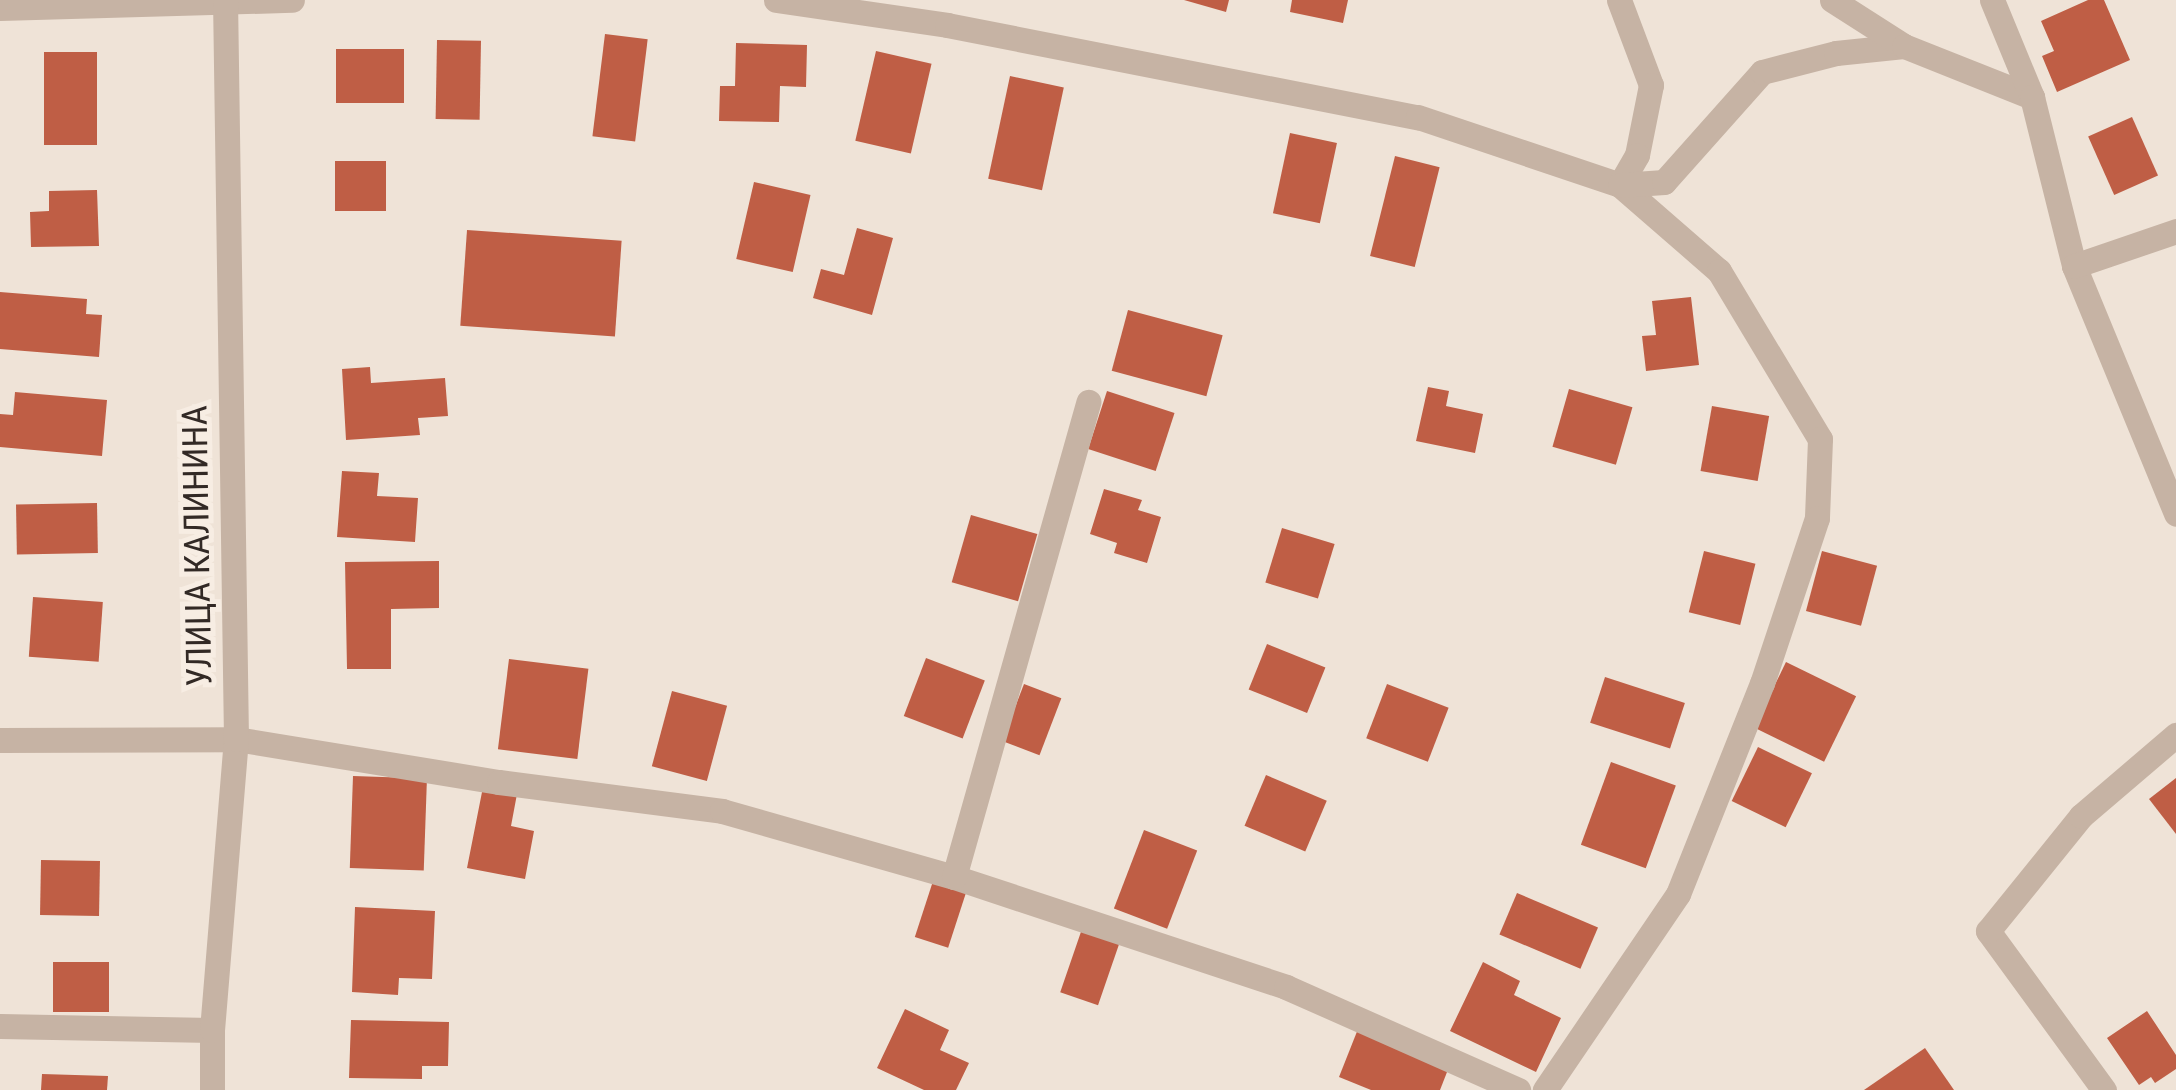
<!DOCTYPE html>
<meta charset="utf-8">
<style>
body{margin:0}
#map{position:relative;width:2176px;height:1090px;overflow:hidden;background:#efe3d7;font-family:"Roboto Condensed",sans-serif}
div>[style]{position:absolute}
.building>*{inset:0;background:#bf5e45;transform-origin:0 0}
.minor>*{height:25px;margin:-12.5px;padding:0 12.5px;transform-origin:12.5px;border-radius:12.5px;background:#c6b3a4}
span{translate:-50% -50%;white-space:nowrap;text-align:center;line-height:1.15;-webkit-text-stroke:10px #f7ede3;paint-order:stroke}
.street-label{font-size:35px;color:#322925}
</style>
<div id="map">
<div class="building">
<div style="clip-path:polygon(1184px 0,1229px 0,1226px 12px)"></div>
<div style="clip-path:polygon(1292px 0,1348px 0,1343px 23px,1290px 12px)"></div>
<div style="clip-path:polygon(2088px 0,2104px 0,2130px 60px,2057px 92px,2042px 56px,2054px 51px,2041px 21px)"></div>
<div style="left:605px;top:34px;width:43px;height:103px;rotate:7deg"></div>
<div style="left:437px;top:40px;width:44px;height:79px;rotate:1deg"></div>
<div style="clip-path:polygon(736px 43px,807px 45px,806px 87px,780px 86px,779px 122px,719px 121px,720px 86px,735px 86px)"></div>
<div style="left:336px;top:49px;width:68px;height:54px"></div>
<div style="left:876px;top:51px;width:57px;height:92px;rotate:13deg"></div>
<div style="left:44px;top:52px;width:53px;height:93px"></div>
<div style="left:1010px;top:76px;width:55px;height:105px;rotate:12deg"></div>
<div style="left:2132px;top:117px;width:64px;height:48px;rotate:66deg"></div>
<div style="left:1290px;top:133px;width:48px;height:82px;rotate:12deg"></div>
<div style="left:1395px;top:156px;width:46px;height:103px;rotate:14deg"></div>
<div style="left:335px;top:161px;width:51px;height:50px"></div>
<div style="left:754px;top:182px;width:58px;height:79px;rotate:13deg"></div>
<div style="clip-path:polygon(97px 190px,99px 246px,31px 247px,30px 212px,49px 211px,49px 191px)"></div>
<div style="clip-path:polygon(857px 228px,893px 238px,872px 315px,813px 298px,821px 269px,844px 275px)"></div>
<div style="left:467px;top:230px;width:155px;height:96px;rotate:4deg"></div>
<div style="clip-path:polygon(0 292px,87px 299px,86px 314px,102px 315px,99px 357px,0 349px)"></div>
<div style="clip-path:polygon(1691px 297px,1699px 365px,1646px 371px,1642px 336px,1656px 335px,1652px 301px)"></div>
<div style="left:1128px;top:310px;width:98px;height:63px;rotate:15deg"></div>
<div style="clip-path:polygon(370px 367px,371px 383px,445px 378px,448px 416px,418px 418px,420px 435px,346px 440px,342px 369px)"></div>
<div style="clip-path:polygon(1428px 387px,1449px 391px,1446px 406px,1483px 414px,1475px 453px,1416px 441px)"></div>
<div style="left:1569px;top:389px;width:66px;height:60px;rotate:16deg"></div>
<div style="left:1107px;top:391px;width:71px;height:61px;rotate:18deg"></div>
<div style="clip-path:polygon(15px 392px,107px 400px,102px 456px,0 447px,0 414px,13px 415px)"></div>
<div style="left:1712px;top:406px;width:58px;height:66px;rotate:10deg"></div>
<div style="clip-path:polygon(342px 471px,379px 473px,377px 496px,418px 498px,415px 542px,337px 537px)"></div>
<div style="clip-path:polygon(1104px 489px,1142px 500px,1138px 510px,1161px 517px,1147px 563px,1114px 553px,1117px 543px,1090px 534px)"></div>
<div style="left:97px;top:503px;width:50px;height:81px;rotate:89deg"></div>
<div style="left:971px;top:515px;width:69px;height:70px;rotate:16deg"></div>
<div style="left:1282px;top:528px;width:55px;height:57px;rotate:17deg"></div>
<div style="left:1704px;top:551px;width:53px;height:63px;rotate:14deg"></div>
<div style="left:1822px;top:551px;width:57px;height:62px;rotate:15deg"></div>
<div style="clip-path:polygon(439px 561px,439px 608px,391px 609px,391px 669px,347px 669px,345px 562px)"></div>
<div style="left:33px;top:597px;width:70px;height:60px;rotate:4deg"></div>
<div style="left:1267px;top:644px;width:63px;height:49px;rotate:22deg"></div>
<div style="left:926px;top:658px;width:63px;height:62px;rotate:21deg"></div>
<div style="left:509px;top:659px;width:80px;height:91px;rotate:7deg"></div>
<div style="left:1786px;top:662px;width:78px;height:73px;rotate:26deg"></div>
<div style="left:1605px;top:677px;width:84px;height:48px;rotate:18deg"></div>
<div style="left:1024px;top:684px;width:40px;height:61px;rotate:21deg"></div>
<div style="left:1387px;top:684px;width:66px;height:58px;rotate:21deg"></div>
<div style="left:672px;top:691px;width:57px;height:78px;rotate:15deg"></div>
<div style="left:1758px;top:747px;width:60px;height:60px;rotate:26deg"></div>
<div style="left:1611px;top:762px;width:69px;height:88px;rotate:20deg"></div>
<div style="left:1266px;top:775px;width:66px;height:55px;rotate:23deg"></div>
<div style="left:353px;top:776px;width:74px;height:92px;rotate:2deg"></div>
<div style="clip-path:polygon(2176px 778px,2176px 834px,2149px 799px)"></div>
<div style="clip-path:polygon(483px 787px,517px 794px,511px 826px,534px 831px,525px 879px,467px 868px)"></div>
<div style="left:1144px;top:830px;width:57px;height:84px;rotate:21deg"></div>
<div style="left:41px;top:860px;width:59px;height:55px;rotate:1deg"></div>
<div style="left:934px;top:878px;width:35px;height:62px;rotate:18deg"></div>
<div style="left:1517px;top:893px;width:88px;height:45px;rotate:23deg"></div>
<div style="clip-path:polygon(355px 907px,435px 911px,432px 979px,399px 978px,398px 995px,352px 992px)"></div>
<div style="left:1083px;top:926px;width:40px;height:70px;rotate:19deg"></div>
<div style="left:53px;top:962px;width:56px;height:50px"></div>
<div style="clip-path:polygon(1483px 962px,1520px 981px,1514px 995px,1561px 1018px,1536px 1072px,1450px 1031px)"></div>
<div style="clip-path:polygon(905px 1009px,949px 1030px,940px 1050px,969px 1063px,956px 1090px,924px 1090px,877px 1068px)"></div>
<div style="clip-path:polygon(2147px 1011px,2176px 1055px,2176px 1069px,2155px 1083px,2151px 1077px,2139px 1085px,2107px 1038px)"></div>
<div style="clip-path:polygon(351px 1020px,449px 1022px,448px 1066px,422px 1066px,422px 1079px,349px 1078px)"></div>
<div style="clip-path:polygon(1358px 1029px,1449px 1067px,1440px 1090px,1371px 1090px,1339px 1077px)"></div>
<div style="clip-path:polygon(1925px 1048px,1954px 1090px,1864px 1090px)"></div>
<div style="clip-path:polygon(42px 1074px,108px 1076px,107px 1090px,41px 1090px)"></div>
</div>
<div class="minor">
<div style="left:776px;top:0;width:173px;rotate:8.3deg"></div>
<div style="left:947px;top:25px;width:480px;rotate:11.1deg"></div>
<div style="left:1418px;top:117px;width:213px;rotate:18.6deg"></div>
<div style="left:1620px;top:185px;width:131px;rotate:41deg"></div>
<div style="left:1719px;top:271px;width:196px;rotate:59deg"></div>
<div style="left:1820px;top:439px;width:79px;rotate:92.2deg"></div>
<div style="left:1817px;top:518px;width:174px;rotate:108.4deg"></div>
<div style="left:1762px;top:683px;width:227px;rotate:111.7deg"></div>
<div style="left:1678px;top:894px;width:237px;rotate:124.2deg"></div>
<div style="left:1619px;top:0;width:91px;rotate:69.4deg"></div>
<div style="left:1651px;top:85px;width:71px;rotate:101.3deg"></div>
<div style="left:1637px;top:155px;width:34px;rotate:120deg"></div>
<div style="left:1620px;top:185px;width:44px;rotate:-3.9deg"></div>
<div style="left:1664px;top:182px;width:147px;rotate:-48.3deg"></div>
<div style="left:1762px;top:72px;width:76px;rotate:-14.4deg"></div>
<div style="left:1836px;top:53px;width:68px;rotate:-5.9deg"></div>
<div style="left:1832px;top:0;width:85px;rotate:32.6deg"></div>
<div style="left:1904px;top:46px;width:138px;rotate:21.7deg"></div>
<div style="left:1992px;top:0;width:105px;rotate:67.6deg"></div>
<div style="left:2032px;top:97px;width:174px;rotate:76deg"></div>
<div style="left:2074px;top:266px;width:268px;rotate:67.6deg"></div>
<div style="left:0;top:8px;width:292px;rotate:-1.6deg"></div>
<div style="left:2074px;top:266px;width:108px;rotate:-18.9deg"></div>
<div style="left:0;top:740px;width:236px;rotate:-0.2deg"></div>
<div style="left:236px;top:739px;width:266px;rotate:9.3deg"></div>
<div style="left:499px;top:782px;width:225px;rotate:7.4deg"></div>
<div style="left:722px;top:811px;width:241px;rotate:15.9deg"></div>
<div style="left:954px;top:877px;width:350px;rotate:18.3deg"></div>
<div style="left:1286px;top:987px;width:254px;rotate:23.9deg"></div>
<div style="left:954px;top:877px;width:494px;rotate:-74.2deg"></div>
<div style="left:0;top:1026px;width:212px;rotate:1.1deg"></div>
<div style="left:212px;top:1090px;width:60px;rotate:-90deg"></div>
<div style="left:212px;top:1030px;width:292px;rotate:-85.3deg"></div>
<div style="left:236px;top:739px;width:739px;rotate:-90.85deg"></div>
<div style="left:2104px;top:1090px;width:197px;rotate:-126.1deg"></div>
<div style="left:1988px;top:931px;width:148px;rotate:-51deg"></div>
<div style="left:2081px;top:816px;width:125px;rotate:-40.5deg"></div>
</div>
<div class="street-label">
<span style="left:198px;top:546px;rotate:-91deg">УЛИЦА КАЛИНИНА</span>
</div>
</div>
